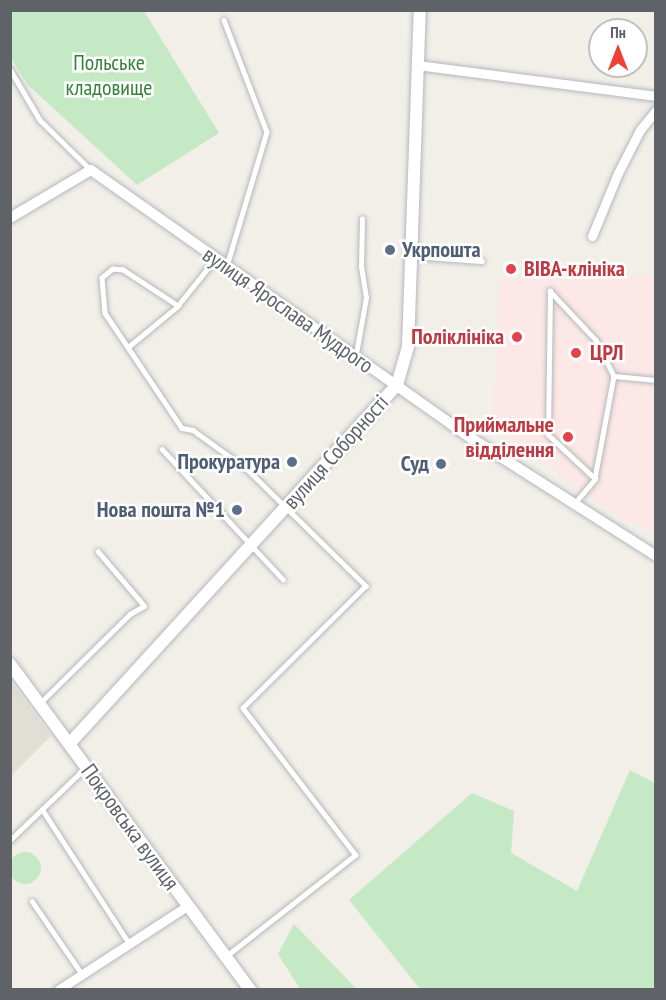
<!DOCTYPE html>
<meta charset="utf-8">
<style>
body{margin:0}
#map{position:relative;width:666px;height:1000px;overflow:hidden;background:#f1efe8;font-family:"PT Sans Narrow",sans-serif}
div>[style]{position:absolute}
.education>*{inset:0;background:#e1ded6}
.medical>*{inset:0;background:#fce8e6}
.green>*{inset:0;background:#c5e8c5}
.round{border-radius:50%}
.roads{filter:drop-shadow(0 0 2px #b5b8bc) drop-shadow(0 0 2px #b5b8bc)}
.service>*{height:4.5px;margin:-2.25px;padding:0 2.25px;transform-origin:2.25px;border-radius:2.25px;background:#fff}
.minor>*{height:9px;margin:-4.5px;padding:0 4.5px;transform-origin:4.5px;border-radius:4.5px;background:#fff}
.tertiary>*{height:10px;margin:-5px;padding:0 5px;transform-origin:5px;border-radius:5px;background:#fff}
.secondary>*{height:12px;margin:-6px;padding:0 6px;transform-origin:6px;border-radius:6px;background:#fff}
.dots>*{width:16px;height:16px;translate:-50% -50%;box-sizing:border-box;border:3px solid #fff;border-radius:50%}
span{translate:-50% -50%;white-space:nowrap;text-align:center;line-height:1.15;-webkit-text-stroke:5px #fff;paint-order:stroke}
.park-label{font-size:22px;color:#348238}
.service-label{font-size:22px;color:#4e5e75;font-weight:700}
.left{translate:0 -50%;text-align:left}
.right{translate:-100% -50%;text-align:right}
.health-label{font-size:22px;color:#be3a42;font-weight:700}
.street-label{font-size:22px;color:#5f6368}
.frame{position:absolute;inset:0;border:12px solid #5f6368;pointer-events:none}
.north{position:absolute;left:588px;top:18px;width:60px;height:60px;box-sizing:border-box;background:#fff;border:2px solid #bfc1c3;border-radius:50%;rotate:0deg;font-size:16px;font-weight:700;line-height:24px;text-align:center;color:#5f6368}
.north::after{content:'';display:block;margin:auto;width:21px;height:27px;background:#ea4335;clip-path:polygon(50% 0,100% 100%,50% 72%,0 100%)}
</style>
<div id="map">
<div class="education">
<div style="clip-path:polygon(10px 680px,51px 736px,11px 776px,10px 776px)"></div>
</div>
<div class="medical">
<div style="clip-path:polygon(655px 276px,655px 531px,626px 521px,492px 428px,501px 278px)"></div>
</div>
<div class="green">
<div style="clip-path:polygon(10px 11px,144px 11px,219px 133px,137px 185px,28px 85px,11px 58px)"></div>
<div style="clip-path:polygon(630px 770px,655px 783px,655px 989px,420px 989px,349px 900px,472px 793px,514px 811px,511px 853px,577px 891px)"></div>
<div class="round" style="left:9px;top:852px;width:32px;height:32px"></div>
<div style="clip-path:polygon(294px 924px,348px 980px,356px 989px,300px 989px,278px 954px)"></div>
</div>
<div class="roads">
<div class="service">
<div style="left:224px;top:20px;width:120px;rotate:69deg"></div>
<div style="left:267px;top:132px;width:140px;rotate:106.6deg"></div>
<div style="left:10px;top:69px;width:59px;rotate:59.5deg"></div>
<div style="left:40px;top:120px;width:71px;rotate:44.4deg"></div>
<div style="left:412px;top:256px;width:70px;rotate:4.1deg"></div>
<div style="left:215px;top:260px;width:59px;rotate:128.8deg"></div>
<div style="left:178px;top:306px;width:66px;rotate:-146.8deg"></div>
<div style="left:123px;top:270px;width:10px;rotate:-174deg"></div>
<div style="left:113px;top:269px;width:14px;rotate:141deg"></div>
<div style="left:102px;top:278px;width:35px;rotate:85deg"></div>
<div style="left:105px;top:313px;width:138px;rotate:56.2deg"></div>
<div style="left:182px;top:428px;width:11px;rotate:10deg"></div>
<div style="left:193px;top:430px;width:67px;rotate:35.8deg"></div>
<div style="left:247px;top:469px;width:167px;rotate:44.5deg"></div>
<div style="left:366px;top:586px;width:173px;rotate:135.2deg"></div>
<div style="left:243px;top:708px;width:185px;rotate:52.5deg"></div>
<div style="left:356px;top:855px;width:164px;rotate:141.9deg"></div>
<div style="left:550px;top:291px;width:67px;rotate:46.8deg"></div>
<div style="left:596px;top:340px;width:40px;rotate:63.4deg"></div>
<div style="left:614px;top:376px;width:105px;rotate:100.5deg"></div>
<div style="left:595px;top:479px;width:64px;rotate:-136.9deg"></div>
<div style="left:548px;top:435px;width:144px;rotate:-89.2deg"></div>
<div style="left:128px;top:347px;width:65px;rotate:-39.4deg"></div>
<div style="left:356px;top:354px;width:57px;rotate:-79.9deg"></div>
<div style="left:366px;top:298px;width:31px;rotate:-99deg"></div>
<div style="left:361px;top:267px;width:48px;rotate:-88.8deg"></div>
<div style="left:614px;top:376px;width:42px;rotate:5.4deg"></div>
<div style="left:162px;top:449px;width:178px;rotate:47.1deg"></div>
<div style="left:574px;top:504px;width:33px;rotate:-50deg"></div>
<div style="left:40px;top:703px;width:127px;rotate:-44.7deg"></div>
<div style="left:130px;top:614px;width:16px;rotate:-30deg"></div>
<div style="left:144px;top:606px;width:71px;rotate:-130.4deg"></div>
<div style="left:42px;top:809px;width:160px;rotate:57deg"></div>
<div style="left:10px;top:840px;width:103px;rotate:-43.8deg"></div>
<div style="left:32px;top:901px;width:88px;rotate:55.6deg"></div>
</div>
<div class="minor">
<div style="left:418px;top:65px;width:240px;rotate:7.4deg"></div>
<div style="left:592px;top:236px;width:68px;rotate:-67.6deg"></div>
<div style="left:618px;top:173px;width:48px;rotate:-62.9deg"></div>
<div style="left:640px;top:130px;width:26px;rotate:-51deg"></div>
<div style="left:58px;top:990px;width:154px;rotate:-33.1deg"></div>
</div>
<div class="tertiary">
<div style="left:10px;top:218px;width:94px;rotate:-30.7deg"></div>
<div style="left:91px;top:170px;width:465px;rotate:35.2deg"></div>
<div style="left:471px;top:438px;width:219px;rotate:32.5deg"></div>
</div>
<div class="secondary">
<div style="left:10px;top:664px;width:405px;rotate:53.6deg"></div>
<div style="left:70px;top:743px;width:485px;rotate:-47.6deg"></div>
<div style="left:397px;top:385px;width:40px;rotate:-74deg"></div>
<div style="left:408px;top:347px;width:337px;rotate:-88deg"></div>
</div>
</div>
<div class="dots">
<div style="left:390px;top:250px;background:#5c6f8a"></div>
<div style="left:511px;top:269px;background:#e0444e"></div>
<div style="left:517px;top:337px;background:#e0444e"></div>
<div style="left:576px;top:353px;background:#e0444e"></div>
<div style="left:568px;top:437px;background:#e0444e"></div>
<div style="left:292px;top:462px;background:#5c6f8a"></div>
<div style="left:441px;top:464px;background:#5c6f8a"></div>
<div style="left:237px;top:510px;background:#5c6f8a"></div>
</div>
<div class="park-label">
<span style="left:109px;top:75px">Польське<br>кладовище</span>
</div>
<div class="service-label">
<span class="left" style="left:402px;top:250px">Укрпошта</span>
<span class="right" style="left:280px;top:462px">Прокуратура</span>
<span class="right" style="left:429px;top:464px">Суд</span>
<span class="right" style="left:225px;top:510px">Нова пошта №1</span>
</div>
<div class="health-label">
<span class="left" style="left:524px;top:269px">ВІВА-клініка</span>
<span class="right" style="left:504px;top:337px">Поліклініка</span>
<span class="left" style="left:590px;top:353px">ЦРЛ</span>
<span class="right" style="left:554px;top:437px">Приймальне<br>відділення</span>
</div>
<div class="street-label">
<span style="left:288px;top:310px;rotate:35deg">вулиця Ярослава Мудрого</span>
<span style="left:336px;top:452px;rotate:-48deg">вулиця Соборності</span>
<span style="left:130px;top:827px;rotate:54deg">Покровська вулиця</span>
</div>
<div class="frame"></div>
<div class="north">Пн</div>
</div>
